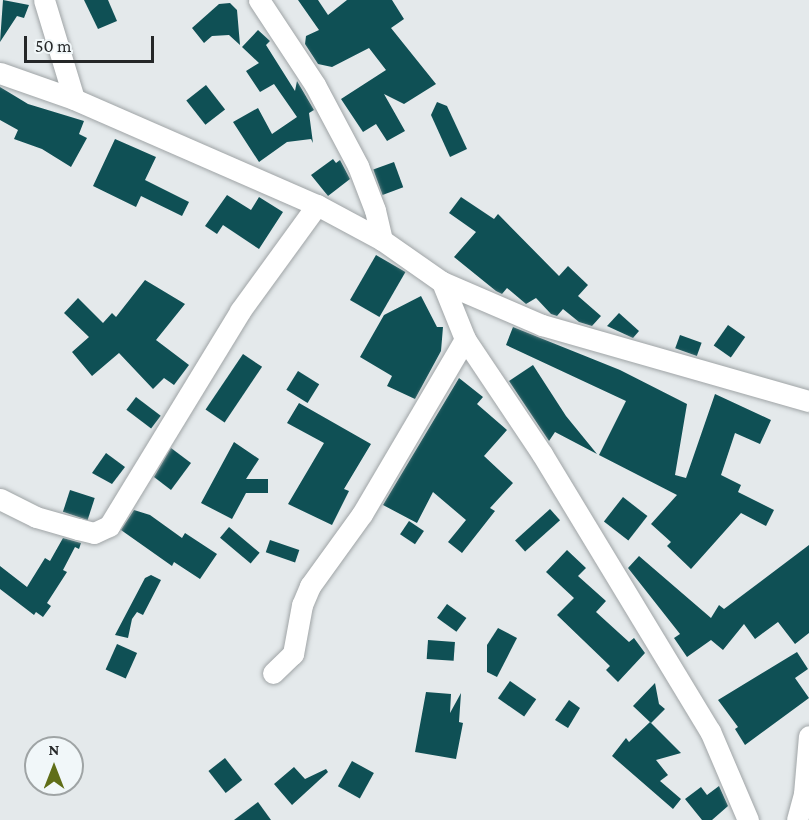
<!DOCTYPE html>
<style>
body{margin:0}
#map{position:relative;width:809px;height:820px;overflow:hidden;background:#e4e9eb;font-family:"Crimson Pro",serif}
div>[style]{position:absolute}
.building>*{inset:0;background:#0f5055;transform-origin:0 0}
.roads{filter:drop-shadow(0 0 2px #9fa4a6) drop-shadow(0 0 2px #9fa4a6)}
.minor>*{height:21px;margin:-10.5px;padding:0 10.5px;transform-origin:10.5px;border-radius:10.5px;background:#fff}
span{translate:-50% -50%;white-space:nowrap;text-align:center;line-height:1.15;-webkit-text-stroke:6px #f1f7f9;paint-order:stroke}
.north{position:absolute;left:24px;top:736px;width:60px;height:60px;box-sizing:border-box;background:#f1f7f9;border:2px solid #9fa4a5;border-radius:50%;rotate:0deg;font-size:16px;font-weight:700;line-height:24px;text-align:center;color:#252728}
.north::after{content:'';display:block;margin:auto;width:21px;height:27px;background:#606e18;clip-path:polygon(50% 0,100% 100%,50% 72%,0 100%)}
.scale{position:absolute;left:24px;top:36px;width:130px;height:27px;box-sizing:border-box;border:3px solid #252728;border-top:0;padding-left:8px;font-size:18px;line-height:21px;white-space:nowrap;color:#252728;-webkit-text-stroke:4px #f1f7f9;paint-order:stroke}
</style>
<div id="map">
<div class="building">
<div style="clip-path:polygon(3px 0,29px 5px,24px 18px,17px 16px,0 42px)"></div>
<div style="clip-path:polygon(84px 0,108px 0,117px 21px,98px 29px)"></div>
<div style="clip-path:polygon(298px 0,318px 0,328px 15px,347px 0,392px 0,404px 19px,391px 28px,436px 84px,404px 104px,384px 94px,405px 131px,387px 141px,376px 124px,363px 132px,341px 99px,386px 70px,369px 48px,332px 67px,318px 64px,305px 44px,306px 36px,319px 30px)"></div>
<div style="clip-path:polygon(230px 3px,237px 10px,240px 45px,229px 35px,212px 36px,204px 43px,192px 28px,219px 4px)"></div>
<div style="clip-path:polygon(258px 30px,270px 41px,266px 45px,295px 91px,297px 81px,314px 110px,309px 113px,313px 143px,311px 139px,287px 142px,259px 162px,233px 122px,258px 108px,272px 134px,297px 117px,274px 84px,260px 92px,246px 71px,259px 63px,242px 47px)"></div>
<div style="left:206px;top:85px;width:31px;height:25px;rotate:52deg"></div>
<div style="clip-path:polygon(0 87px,28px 104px,84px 121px,79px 134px,87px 138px,71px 167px,42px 149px,14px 139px,18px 130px,0 120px)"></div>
<div style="clip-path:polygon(437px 102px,447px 106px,467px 149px,450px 157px,431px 115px)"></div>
<div style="clip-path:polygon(115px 139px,156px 157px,145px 180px,189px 202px,182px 216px,141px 196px,136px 207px,93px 186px)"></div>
<div style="clip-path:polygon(333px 159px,336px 163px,340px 160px,350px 179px,328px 196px,311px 175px)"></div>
<div style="left:394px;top:162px;width:27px;height:22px;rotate:70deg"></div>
<div style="clip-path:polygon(227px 195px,251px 210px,259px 197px,283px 212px,259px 249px,223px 225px,217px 234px,205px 226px)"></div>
<div style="clip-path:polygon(461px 197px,494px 219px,498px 214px,559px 276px,568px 266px,588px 285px,578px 296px,601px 316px,592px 326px,579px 322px,563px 309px,557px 316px,551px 314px,536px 298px,526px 304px,507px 288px,502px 294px,496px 291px,454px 257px,476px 232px,449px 213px)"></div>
<div style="left:376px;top:255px;width:34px;height:52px;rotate:30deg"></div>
<div style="clip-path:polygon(145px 280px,185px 304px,156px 340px,189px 365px,174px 385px,164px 378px,153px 389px,119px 353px,92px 376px,72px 352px,89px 337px,64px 313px,78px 298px,103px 323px,112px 313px,116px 317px)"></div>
<div style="clip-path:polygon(421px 296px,437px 327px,443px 327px,441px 351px,415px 399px,387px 386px,392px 376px,360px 357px,384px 315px)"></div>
<div style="clip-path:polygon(619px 313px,639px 331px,633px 338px,607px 326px)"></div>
<div style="left:728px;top:325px;width:21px;height:25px;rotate:35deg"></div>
<div style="clip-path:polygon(513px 327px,620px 370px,687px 404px,675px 475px,686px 478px,715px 394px,771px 420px,760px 444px,735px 433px,721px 475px,741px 485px,738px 492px,774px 510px,766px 526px,741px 513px,691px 569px,667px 546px,671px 542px,651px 524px,677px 495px,599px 455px,626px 401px,506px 345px)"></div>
<div style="left:680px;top:335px;width:23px;height:14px;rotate:20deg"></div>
<div style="left:243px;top:354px;width:23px;height:67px;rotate:34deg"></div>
<div style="clip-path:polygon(533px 365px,566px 416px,597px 454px,555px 432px,549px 441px,509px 381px)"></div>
<div style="left:298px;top:371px;width:25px;height:22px;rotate:32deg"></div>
<div style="clip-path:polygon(459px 378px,483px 397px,477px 404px,507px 430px,484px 456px,513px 483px,490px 508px,495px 511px,462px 553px,448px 542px,466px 520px,433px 492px,417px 523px,383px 505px)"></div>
<div style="left:136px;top:397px;width:31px;height:16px;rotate:37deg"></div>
<div style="clip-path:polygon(299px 403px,371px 444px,344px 489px,349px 491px,332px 525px,288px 504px,324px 443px,287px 423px)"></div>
<div style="clip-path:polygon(234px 442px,259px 459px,246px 479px,268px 479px,268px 493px,246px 493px,232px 519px,201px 503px)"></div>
<div style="clip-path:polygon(171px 448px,191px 463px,171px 490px,154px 477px)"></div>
<div style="clip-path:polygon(106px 453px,125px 467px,112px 484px,92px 473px)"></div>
<div style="left:70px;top:490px;width:26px;height:23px;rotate:18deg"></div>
<div style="left:623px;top:497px;width:31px;height:31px;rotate:38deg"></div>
<div style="left:550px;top:509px;width:15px;height:47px;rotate:48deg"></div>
<div style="clip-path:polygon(134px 510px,150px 515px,182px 538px,185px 533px,217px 554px,200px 579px,174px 562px,172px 566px,121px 530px)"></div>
<div style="left:409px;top:521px;width:18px;height:16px;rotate:34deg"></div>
<div style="left:229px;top:527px;width:40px;height:14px;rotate:40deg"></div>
<div style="clip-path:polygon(63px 538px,81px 543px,79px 549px,75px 547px,63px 570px,67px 572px,47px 603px,51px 606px,43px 617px,36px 612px,34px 615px,0 589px,0 566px,27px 587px,45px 558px,50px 561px)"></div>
<div style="left:270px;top:540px;width:31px;height:13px;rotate:19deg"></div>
<div style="clip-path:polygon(809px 545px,809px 633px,795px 644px,778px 622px,755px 639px,744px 624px,723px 650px,711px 640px,687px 657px,674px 638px,680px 634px,628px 568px,639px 556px,711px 618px,719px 605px,724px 609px)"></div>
<div style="clip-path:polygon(567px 550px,586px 568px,578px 576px,606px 601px,596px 612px,629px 642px,634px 638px,645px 653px,618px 682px,606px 670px,610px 666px,557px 615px,574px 598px,546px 572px)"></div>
<div style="clip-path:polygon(151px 575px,161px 580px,143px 615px,137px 612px,132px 619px,128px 638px,115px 635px,145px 578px)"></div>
<div style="left:447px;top:604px;width:24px;height:17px;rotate:36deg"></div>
<div style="clip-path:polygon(498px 628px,517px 638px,497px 677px,487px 672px,487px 645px)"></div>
<div style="left:428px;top:640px;width:27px;height:19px;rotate:4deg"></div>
<div style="left:117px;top:644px;width:22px;height:28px;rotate:24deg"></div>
<div style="clip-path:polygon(797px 652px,808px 669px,795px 678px,809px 698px,745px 745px,735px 729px,738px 727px,718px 700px)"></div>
<div style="left:510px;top:681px;width:32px;height:21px;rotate:35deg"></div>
<div style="clip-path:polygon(655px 683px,659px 704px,665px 709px,651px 723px,633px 706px)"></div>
<div style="clip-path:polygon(426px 692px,451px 694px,450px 713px,461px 693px,459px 722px,463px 723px,456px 759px,415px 752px)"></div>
<div style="clip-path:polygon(569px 700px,580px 708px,568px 728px,555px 720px)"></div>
<div style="clip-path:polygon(650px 722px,681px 753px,656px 760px,668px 775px,660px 781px,681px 799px,673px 809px,612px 756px,626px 738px,629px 742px)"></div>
<div style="left:225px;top:758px;width:28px;height:21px;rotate:52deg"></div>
<div style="left:352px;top:761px;width:25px;height:29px;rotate:29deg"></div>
<div style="clip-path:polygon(294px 767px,305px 779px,326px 769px,328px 772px,292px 805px,274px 784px)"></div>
<div style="clip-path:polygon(719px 786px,728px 806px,712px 820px,702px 820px,685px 799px,701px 787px,707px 795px)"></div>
<div style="clip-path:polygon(258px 802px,271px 820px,234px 820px)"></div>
</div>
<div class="roads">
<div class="minor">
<div style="left:44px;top:0;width:103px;rotate:73.1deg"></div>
<div style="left:259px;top:0;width:102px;rotate:56.6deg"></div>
<div style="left:315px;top:85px;width:92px;rotate:62deg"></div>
<div style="left:358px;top:166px;width:47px;rotate:68.9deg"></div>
<div style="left:375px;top:210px;width:31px;rotate:77deg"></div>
<div style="left:0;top:73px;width:78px;rotate:19.4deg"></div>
<div style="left:74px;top:99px;width:265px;rotate:23.6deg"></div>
<div style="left:317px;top:205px;width:74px;rotate:28.3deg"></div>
<div style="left:382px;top:240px;width:73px;rotate:35deg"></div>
<div style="left:442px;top:282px;width:109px;rotate:23.3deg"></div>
<div style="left:542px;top:325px;width:278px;rotate:15.9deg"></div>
<div style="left:442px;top:282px;width:61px;rotate:68deg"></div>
<div style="left:465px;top:339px;width:138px;rotate:56.2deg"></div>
<div style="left:542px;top:454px;width:324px;rotate:58.8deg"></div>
<div style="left:710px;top:731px;width:97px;rotate:66.9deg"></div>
<div style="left:0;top:499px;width:40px;rotate:26.6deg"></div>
<div style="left:36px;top:517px;width:44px;rotate:15.9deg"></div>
<div style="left:78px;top:529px;width:16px;rotate:14deg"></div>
<div style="left:94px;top:533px;width:17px;rotate:-25deg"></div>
<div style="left:109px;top:526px;width:252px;rotate:-58.6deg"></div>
<div style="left:240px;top:311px;width:131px;rotate:-54deg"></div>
<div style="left:273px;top:673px;width:28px;rotate:-44deg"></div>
<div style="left:293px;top:654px;width:50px;rotate:-79.6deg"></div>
<div style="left:302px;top:605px;width:21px;rotate:-67deg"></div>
<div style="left:310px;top:586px;width:89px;rotate:-54.2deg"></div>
<div style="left:362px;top:514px;width:203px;rotate:-59.5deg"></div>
<div style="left:797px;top:820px;width:27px;rotate:-75deg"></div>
<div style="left:804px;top:794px;width:58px;rotate:-85.1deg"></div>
</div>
</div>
<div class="north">N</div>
<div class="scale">50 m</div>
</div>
